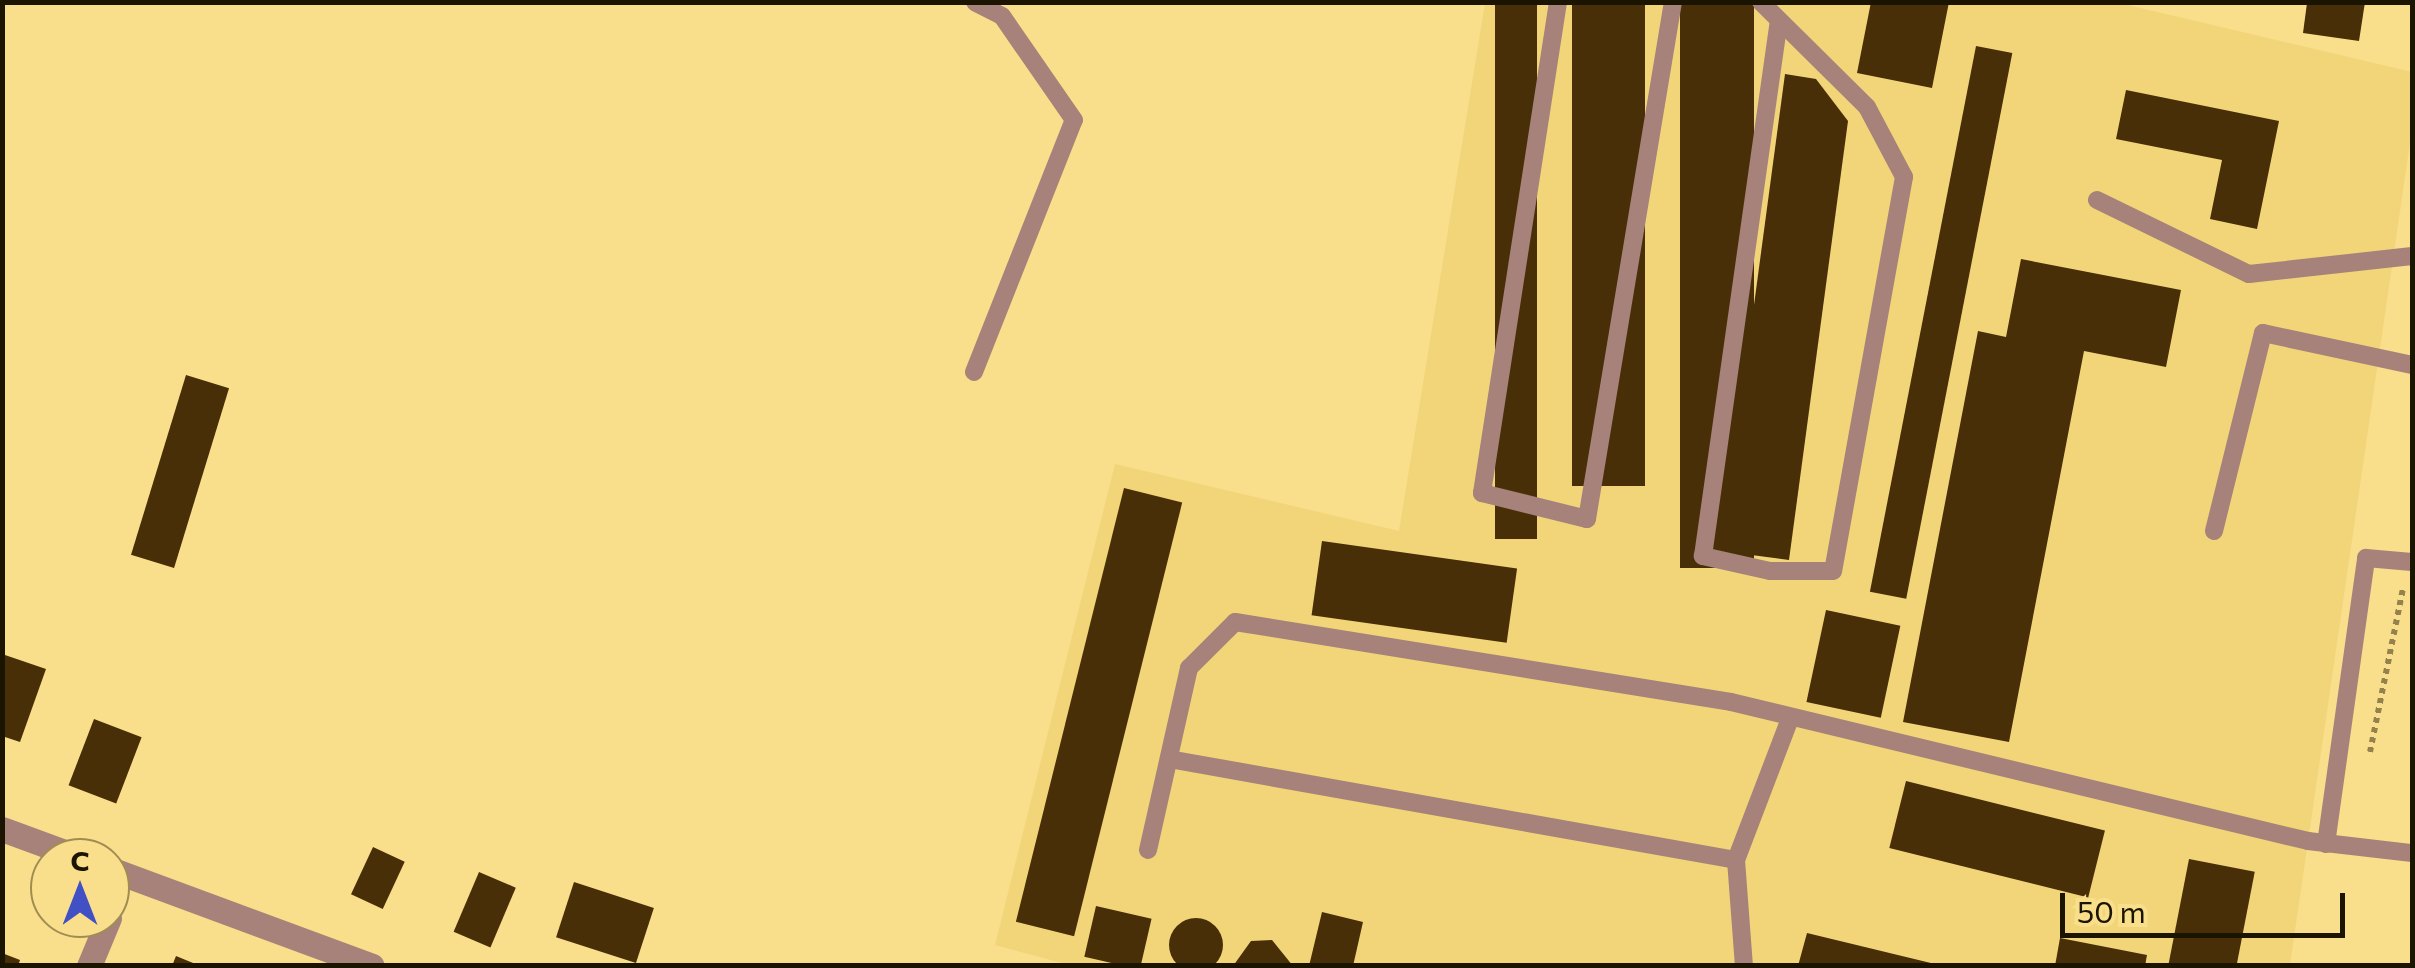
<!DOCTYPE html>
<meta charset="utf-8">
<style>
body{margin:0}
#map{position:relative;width:2415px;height:968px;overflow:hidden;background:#f9de8b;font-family:Commissioner,sans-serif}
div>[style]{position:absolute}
.built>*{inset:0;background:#f2d579}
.building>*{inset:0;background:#492f07;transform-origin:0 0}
.round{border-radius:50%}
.path>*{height:6px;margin-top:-3px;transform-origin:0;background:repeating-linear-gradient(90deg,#94824c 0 5px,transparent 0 10px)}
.service>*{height:18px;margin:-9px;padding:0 9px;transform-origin:9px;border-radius:9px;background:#a7827a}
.minor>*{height:25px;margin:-12.5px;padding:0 12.5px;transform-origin:12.5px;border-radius:12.5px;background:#a7827a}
span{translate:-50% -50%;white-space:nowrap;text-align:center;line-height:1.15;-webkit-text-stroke:10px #f9de8b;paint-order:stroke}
.frame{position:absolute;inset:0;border:5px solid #1b1400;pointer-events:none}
.north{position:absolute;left:30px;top:838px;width:100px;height:100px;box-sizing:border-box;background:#f9de8b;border:2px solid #a08d53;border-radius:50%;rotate:0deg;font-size:28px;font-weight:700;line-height:40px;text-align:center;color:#1b1400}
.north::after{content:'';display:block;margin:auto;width:35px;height:45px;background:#4150c4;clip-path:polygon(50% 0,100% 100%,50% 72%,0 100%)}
.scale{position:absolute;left:2060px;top:893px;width:285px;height:45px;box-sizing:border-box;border:5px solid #1b1400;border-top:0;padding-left:12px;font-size:30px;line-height:35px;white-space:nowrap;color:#1b1400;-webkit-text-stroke:8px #f9de8b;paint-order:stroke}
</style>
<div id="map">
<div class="built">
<div style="clip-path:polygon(1485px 3px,2119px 3px,2412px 72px,2412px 129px,2290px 965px,1073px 966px,995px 945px,1115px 464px,1399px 531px)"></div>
</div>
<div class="building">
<div style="left:1495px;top:2px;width:42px;height:537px"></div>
<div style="left:1572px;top:2px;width:73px;height:484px"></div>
<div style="left:1680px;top:2px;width:74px;height:566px"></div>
<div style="clip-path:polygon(1871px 2px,1949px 2px,1932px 88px,1857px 73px)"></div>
<div style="clip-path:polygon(2365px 2px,2359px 41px,2303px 33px,2307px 3px)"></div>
<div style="left:1976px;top:46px;width:37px;height:556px;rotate:11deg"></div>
<div style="clip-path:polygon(1785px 74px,1816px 79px,1848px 121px,1789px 560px,1721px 551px)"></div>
<div style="clip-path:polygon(2126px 90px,2279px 121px,2257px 229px,2210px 219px,2222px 160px,2116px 139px)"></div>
<div style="clip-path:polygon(2021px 259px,2181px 290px,2166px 367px,2084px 351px,2009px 742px,1903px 722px,1978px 331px,2006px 337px)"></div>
<div style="left:186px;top:375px;width:45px;height:188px;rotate:17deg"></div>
<div style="left:1124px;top:488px;width:60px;height:447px;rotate:14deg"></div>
<div style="left:1322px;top:541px;width:197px;height:75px;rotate:8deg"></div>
<div style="left:1826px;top:610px;width:76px;height:94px;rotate:12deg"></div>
<div style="clip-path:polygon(2px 654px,46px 669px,20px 742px,2px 736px)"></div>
<div style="left:94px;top:719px;width:51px;height:71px;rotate:21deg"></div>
<div style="left:1906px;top:781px;width:205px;height:69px;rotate:14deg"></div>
<div style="left:373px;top:847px;width:35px;height:52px;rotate:25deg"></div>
<div style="left:2189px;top:859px;width:67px;height:109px;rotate:11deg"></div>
<div style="left:479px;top:872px;width:40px;height:65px;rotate:23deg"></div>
<div style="left:574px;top:882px;width:84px;height:58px;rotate:18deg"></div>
<div style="left:1096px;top:906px;width:57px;height:52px;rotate:13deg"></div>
<div style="clip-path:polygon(1322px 912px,1363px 922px,1353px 966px,1309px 966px)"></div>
<div class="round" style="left:1169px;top:918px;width:54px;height:54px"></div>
<div style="clip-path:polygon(1807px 933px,1935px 964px,1935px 966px,1798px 966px)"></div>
<div style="clip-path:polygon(2060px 938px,2147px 955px,2145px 966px,2055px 966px)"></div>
<div style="clip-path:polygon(1272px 940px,1293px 966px,1233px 966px,1251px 941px)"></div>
<div style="clip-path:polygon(2px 953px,20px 960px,18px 966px,2px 966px)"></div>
<div style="clip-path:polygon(176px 956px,198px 965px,198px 966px,172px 966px)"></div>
</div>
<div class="path">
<div style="left:2370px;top:752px;width:167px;rotate:-78.6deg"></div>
</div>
<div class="service">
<div style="left:1558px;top:2px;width:497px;rotate:98.8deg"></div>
<div style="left:1482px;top:493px;width:108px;rotate:13.9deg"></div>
<div style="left:1587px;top:519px;width:524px;rotate:-80.56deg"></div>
<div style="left:1761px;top:2px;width:149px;rotate:44.7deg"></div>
<div style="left:1867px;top:107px;width:79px;rotate:62.1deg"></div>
<div style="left:1904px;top:177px;width:400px;rotate:100.2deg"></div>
<div style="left:1833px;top:571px;width:63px;rotate:180deg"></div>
<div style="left:1770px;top:571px;width:69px;rotate:-167.4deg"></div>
<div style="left:1703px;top:556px;width:541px;rotate:-81.93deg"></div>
<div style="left:2097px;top:200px;width:169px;rotate:26deg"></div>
<div style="left:2249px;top:274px;width:164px;rotate:-6.3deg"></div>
<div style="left:974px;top:372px;width:271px;rotate:-68.4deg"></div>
<div style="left:1074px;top:120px;width:126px;rotate:-124.7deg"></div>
<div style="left:1002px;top:16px;width:30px;rotate:-153deg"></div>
<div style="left:2214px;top:531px;width:204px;rotate:-76.1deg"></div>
<div style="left:2263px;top:333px;width:152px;rotate:12.1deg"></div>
<div style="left:1169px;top:759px;width:576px;rotate:10.1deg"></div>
<div style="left:1736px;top:860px;width:149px;rotate:-69.1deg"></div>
<div style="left:2326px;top:844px;width:289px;rotate:-82deg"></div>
<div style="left:2366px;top:558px;width:46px;rotate:5deg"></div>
<div style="left:1148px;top:850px;width:187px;rotate:-77.3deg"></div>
<div style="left:1189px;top:668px;width:65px;rotate:-45deg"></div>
<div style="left:1235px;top:622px;width:502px;rotate:9.16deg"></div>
<div style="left:1731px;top:702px;width:594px;rotate:13.54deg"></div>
<div style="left:2308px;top:841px;width:105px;rotate:6.6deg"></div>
<div style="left:1736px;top:860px;width:106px;rotate:85.7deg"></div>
</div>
<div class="minor">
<div style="left:2px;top:829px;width:84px;rotate:20.2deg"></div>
<div style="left:110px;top:869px;width:279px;rotate:20.3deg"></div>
<div style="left:89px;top:966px;width:52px;rotate:-67.4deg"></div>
</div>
<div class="frame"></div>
<div class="north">С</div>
<div class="scale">50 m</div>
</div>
